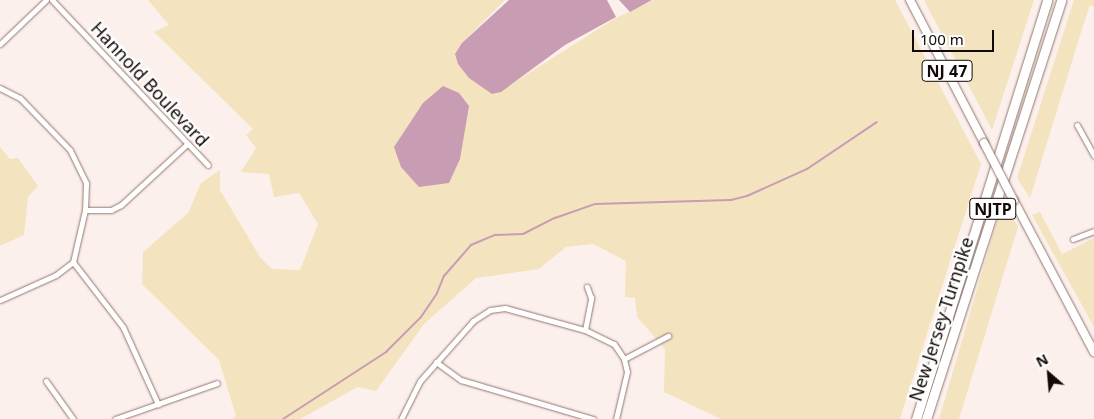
<!DOCTYPE html>
<style>
body{margin:0}
#map{position:relative;width:1094px;height:419px;overflow:hidden;background:#fcf0ec;font-family:"Noto Sans",sans-serif}
div>[style]{position:absolute}
.green>*{inset:0;background:#f3e3bf}
.water>*{inset:0;background:#c89cb2}
.stream>*{height:2px;margin:-1px;padding:0 1px;transform-origin:1px;border-radius:1px;background:#c89cb2}
.roads{filter:drop-shadow(0 0 1px #90766e) drop-shadow(0 0 1px #90766e)}
.street>*{height:5px;margin:-2.5px;padding:0 2.5px;transform-origin:2.5px;border-radius:2.5px;background:#fff}
.primary>*{height:8px;margin:-4px;padding:0 4px;transform-origin:4px;border-radius:4px;background:#fff}
.highway>*{height:9px;margin:-4.5px;padding:0 4.5px;transform-origin:4.5px;border-radius:4.5px;background:#fff}
.bridges{filter:drop-shadow(0 0 1px #90766e) drop-shadow(0 0 1px #90766e)}
.primary-bridge>*{height:8px;margin:-4px;padding:0 4px;transform-origin:4px;border-radius:4px;background:#fff}
span{translate:-50% -50%;white-space:nowrap;text-align:center;line-height:1.15;-webkit-text-stroke:4.5px #fff;paint-order:stroke}
.shield-label span{padding:1px 4px;background:#fff;border:1px solid;border-radius:4px;-webkit-text-stroke-width:0}
.shield-label{font-size:16px;color:#130a07;font-weight:700}
.street-label{font-size:18px;color:#130a07}
.north{position:absolute;left:1024px;top:349px;width:50px;height:50px;-webkit-text-stroke:4px #fff;paint-order:stroke;rotate:333deg;font-size:14px;font-weight:700;line-height:20px;text-align:center;color:#130a07}
.north::after{content:'';display:block;margin:auto;width:18px;height:22px;background:#130a07;clip-path:polygon(50% 0,100% 100%,50% 72%,0 100%)}
.scale{position:absolute;left:912px;top:30px;width:82px;height:22px;box-sizing:border-box;border:2px solid #130a07;border-top:0;padding-left:6px;font-size:15px;line-height:18px;white-space:nowrap;color:#130a07;-webkit-text-stroke:4px #fff;paint-order:stroke}
</style>
<div id="map">
<div class="green">
<div style="clip-path:polygon(148px 0,505px 0,462px 43px,496px 94px,614px 19px,654px 0,895px 0,981px 164px,900px 419px,721px 419px,664px 392px,665px 349px,637px 317px,635px 298px,625px 297px,626px 261px,593px 244px,566px 247px,539px 269px,476px 278px,424px 324px,376px 391px,358px 387px,300px 419px,233px 419px,236px 416px,219px 360px,142px 284px,143px 252px,188px 213px,201px 183px,220px 170px,220px 190px,260px 257px,272px 269px,300px 270px,318px 224px,299px 193px,274px 197px,269px 174px,241px 172px,256px 148px,246px 135px,253px 129px,154px 32px,169px 25px)"></div>
<div style="clip-path:polygon(924px 0,1034px 0,992px 130px)"></div>
<div style="clip-path:polygon(1074px 0,1094px 0,1094px 7px,1090px 5px,1082px 29px,1030px 198px,1017px 178px)"></div>
<div style="clip-path:polygon(0 147px,10px 159px,18px 158px,38px 186px,28px 197px,24px 235px,0 246px)"></div>
<div style="clip-path:polygon(1003px 200px,1018px 227px,959px 419px,939px 419px)"></div>
<div style="clip-path:polygon(1040px 212px,1062px 254px,1094px 238px,1094px 327px,1032px 215px)"></div>
</div>
<div class="water">
<div style="clip-path:polygon(509px 0,607px 0,616px 17px,565px 45px,501px 92px,492px 94px,469px 78px,458px 64px,455px 54px,462px 43px)"></div>
<div style="clip-path:polygon(619px 0,652px 0,630px 12px)"></div>
<div style="clip-path:polygon(443px 86px,459px 93px,469px 106px,460px 159px,449px 183px,419px 187px,401px 167px,394px 147px,423px 103px)"></div>
</div>
<div class="stream">
<div style="left:283px;top:419px;width:123px;rotate:-33deg"></div>
<div style="left:386px;top:352px;width:49px;rotate:-45deg"></div>
<div style="left:421px;top:317px;width:29px;rotate:-56deg"></div>
<div style="left:437px;top:293px;width:18px;rotate:-68deg"></div>
<div style="left:444px;top:276px;width:41px;rotate:-48.9deg"></div>
<div style="left:471px;top:245px;width:26px;rotate:-23deg"></div>
<div style="left:495px;top:235px;width:28px;rotate:-2deg"></div>
<div style="left:523px;top:234px;width:36px;rotate:-27deg"></div>
<div style="left:555px;top:218px;width:42px;rotate:-19.3deg"></div>
<div style="left:595px;top:204px;width:136px;rotate:-1.7deg"></div>
<div style="left:731px;top:200px;width:16px;rotate:-14deg"></div>
<div style="left:747px;top:196px;width:66px;rotate:-24.2deg"></div>
<div style="left:807px;top:169px;width:84px;rotate:-33.9deg"></div>
</div>
<div class="roads">
<div class="street">
<div style="left:52px;top:0;width:227px;rotate:46.6deg"></div>
<div style="left:0;top:44px;width:64px;rotate:-43.7deg"></div>
<div style="left:0;top:88px;width:22px;rotate:27deg"></div>
<div style="left:20px;top:98px;width:72px;rotate:46.1deg"></div>
<div style="left:70px;top:150px;width:37px;rotate:64deg"></div>
<div style="left:86px;top:183px;width:27px;rotate:92deg"></div>
<div style="left:85px;top:210px;width:53px;rotate:103deg"></div>
<div style="left:73px;top:262px;width:21px;rotate:143deg"></div>
<div style="left:56px;top:275px;width:61px;rotate:155.9deg"></div>
<div style="left:1077px;top:125px;width:35px;rotate:61deg"></div>
<div style="left:85px;top:210px;width:26px"></div>
<div style="left:111px;top:210px;width:11px;rotate:-27deg"></div>
<div style="left:121px;top:205px;width:90px;rotate:-42.7deg"></div>
<div style="left:1073px;top:239px;width:22px;rotate:-21deg"></div>
<div style="left:73px;top:262px;width:82px;rotate:52.4deg"></div>
<div style="left:123px;top:327px;width:85px;rotate:65.6deg"></div>
<div style="left:585px;top:330px;width:33px;rotate:-79deg"></div>
<div style="left:591px;top:298px;width:12px;rotate:-110deg"></div>
<div style="left:624px;top:359px;width:50px;rotate:-27.6deg"></div>
<div style="left:436px;top:362px;width:31px;rotate:36deg"></div>
<div style="left:461px;top:380px;width:138px;rotate:16.5deg"></div>
<div style="left:46px;top:381px;width:47px;rotate:54.6deg"></div>
<div style="left:115px;top:419px;width:108px;rotate:-19.4deg"></div>
<div style="left:401px;top:419px;width:42px;rotate:-63.4deg"></div>
<div style="left:420px;top:381px;width:80px;rotate:-48.5deg"></div>
<div style="left:473px;top:321px;width:20px;rotate:-33deg"></div>
<div style="left:490px;top:310px;width:15px;rotate:-8deg"></div>
<div style="left:505px;top:308px;width:83px;rotate:15.4deg"></div>
<div style="left:585px;top:330px;width:32px;rotate:26deg"></div>
<div style="left:614px;top:344px;width:18px;rotate:56deg"></div>
<div style="left:624px;top:359px;width:13px;rotate:77deg"></div>
<div style="left:627px;top:372px;width:48px;rotate:103.2deg"></div>
</div>
<div class="primary">
<div style="left:910px;top:0;width:161px;rotate:62.6deg"></div>
<div style="left:1014px;top:201px;width:171px;rotate:62.1deg"></div>
</div>
<div class="highway">
<div style="left:916px;top:419px;width:439px;rotate:-72.6deg"></div>
<div style="left:926px;top:419px;width:440px;rotate:-72.1deg"></div>
</div>
</div>
<div class="bridges">
<div class="primary-bridge">
<div style="left:984px;top:143px;width:65px;rotate:62.7deg"></div>
</div>
</div>
<div class="shield-label">
<span style="left:947px;top:71px">NJ 47</span>
<span style="left:993px;top:209px">NJTP</span>
</div>
<div class="street-label">
<span style="left:150px;top:84px;rotate:47deg">Hannold Boulevard</span>
<span style="left:941px;top:319px;rotate:-72deg">New Jersey Turnpike</span>
</div>
<div class="north">N</div>
<div class="scale">100 m</div>
</div>
